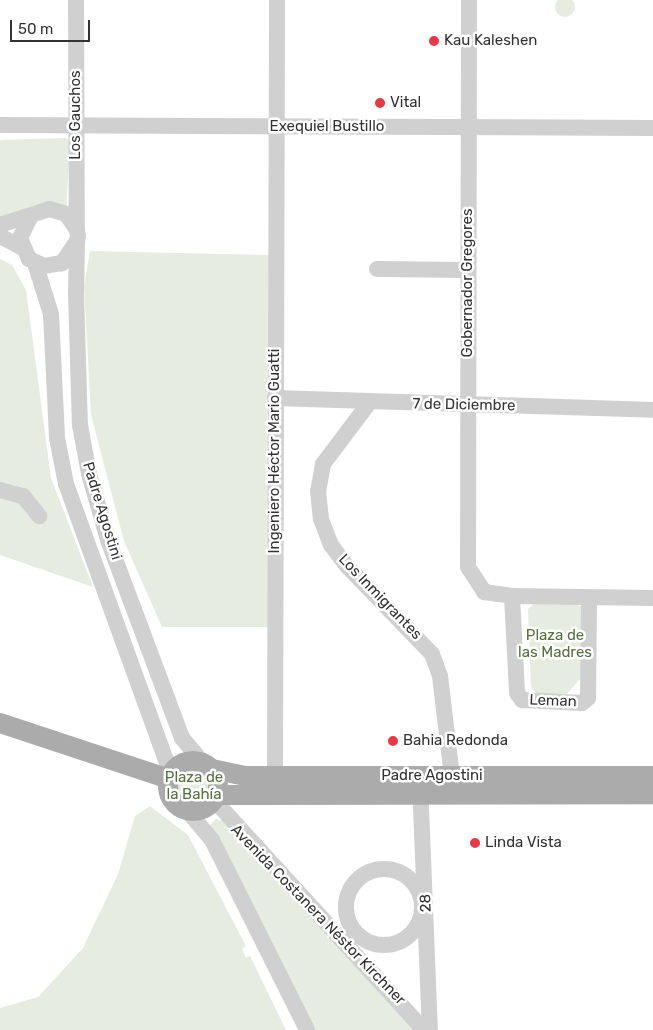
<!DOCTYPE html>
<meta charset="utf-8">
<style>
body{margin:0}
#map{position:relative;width:653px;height:1030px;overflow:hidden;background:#fff;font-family:Rubik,sans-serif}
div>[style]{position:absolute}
.green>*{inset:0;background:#e6ecdf}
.round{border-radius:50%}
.minor>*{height:16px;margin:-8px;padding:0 8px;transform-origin:8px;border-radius:8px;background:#d0d0d0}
.minor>.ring{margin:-8px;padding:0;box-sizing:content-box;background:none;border:16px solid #d0d0d0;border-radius:50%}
.major>*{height:20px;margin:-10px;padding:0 10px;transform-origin:10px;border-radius:10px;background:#ababab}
.major>.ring{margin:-10px;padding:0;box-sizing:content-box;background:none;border:20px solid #ababab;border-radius:50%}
.dots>*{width:14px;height:14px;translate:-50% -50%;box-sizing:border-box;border:2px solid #fff;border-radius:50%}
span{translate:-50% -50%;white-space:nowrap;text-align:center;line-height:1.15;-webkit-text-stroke:5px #fff;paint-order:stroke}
.poi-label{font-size:15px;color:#333}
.left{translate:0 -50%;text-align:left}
.street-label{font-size:15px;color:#333}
.park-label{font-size:15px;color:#56703f}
.scale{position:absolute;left:10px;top:20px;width:80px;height:22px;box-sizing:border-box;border:2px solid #333;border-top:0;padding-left:6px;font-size:15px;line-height:18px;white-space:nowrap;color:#333;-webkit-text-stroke:4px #fff;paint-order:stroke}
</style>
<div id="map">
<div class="green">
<div class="round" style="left:555px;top:-3px;width:20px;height:20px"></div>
<div style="clip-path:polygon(65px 138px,70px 141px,66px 212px,0 221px,0 140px)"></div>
<div style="clip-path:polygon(90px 251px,271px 255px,269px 627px,162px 627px,124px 541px,91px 415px,84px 286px)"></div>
<div style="clip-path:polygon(0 259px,12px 265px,26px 290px,51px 478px,93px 587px,0 555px)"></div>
<div style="clip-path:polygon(536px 602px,575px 602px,581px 607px,582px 677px,567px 694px,537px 694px,531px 687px,528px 609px)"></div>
<div class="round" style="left:172px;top:765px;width:42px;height:42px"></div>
<div style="clip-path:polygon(150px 806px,188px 835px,246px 946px,242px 949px,246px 958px,250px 956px,286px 1030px,0 1030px,0 1008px,38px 997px,83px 948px,118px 874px,135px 816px)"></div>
<div style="clip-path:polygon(216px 819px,223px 821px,417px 1030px,313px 1030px,210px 825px)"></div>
</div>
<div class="minor">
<div style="left:76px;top:0;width:230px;rotate:89.8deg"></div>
<div style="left:469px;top:0;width:567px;rotate:90.1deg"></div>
<div style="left:468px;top:567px;width:30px;rotate:57deg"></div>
<div style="left:484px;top:592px;width:28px;rotate:8deg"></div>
<div style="left:512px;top:596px;width:97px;rotate:87deg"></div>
<div style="left:517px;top:693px;width:9px;rotate:54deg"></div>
<div style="left:522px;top:700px;width:60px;rotate:2.9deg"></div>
<div style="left:582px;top:703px;width:8px;rotate:-40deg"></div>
<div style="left:588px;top:698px;width:100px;rotate:-89.4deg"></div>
<div style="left:0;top:125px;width:653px;rotate:0.26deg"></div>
<div style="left:0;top:225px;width:33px;rotate:-18deg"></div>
<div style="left:0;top:236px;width:24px;rotate:28deg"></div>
<div style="left:77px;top:241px;width:27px;rotate:124deg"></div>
<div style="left:62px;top:263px;width:18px;rotate:171deg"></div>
<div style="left:44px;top:266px;width:17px;rotate:-155deg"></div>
<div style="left:29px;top:259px;width:23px;rotate:-113deg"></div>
<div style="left:20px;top:238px;width:25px;rotate:-64deg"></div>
<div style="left:31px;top:215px;width:19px;rotate:-18deg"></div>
<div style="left:49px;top:209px;width:18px;rotate:16deg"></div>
<div style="left:66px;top:214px;width:19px;rotate:55deg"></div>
<div style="left:77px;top:230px;width:6px;rotate:81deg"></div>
<div style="left:78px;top:236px;width:5px;rotate:101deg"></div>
<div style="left:77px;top:241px;width:52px;rotate:91.1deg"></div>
<div style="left:76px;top:293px;width:132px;rotate:88.3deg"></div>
<div style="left:80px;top:425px;width:50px;rotate:79.6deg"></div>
<div style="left:89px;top:474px;width:69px;rotate:73.9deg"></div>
<div style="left:108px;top:540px;width:211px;rotate:69.5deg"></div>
<div style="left:182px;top:738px;width:31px;rotate:50deg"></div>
<div style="left:35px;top:263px;width:53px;rotate:72.6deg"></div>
<div style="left:51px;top:314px;width:124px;rotate:87.2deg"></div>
<div style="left:57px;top:438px;width:47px;rotate:78.9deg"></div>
<div style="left:66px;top:484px;width:308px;rotate:70.1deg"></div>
<div style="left:377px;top:269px;width:91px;rotate:0.6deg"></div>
<div style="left:275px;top:398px;width:378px;rotate:1.8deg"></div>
<div style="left:369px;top:403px;width:76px;rotate:127deg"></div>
<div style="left:323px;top:464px;width:27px;rotate:100deg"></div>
<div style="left:318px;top:491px;width:28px;rotate:84deg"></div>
<div style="left:321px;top:519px;width:28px;rotate:69deg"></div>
<div style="left:331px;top:545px;width:26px;rotate:53deg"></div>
<div style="left:347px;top:566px;width:122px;rotate:46deg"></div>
<div style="left:432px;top:654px;width:23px;rotate:70deg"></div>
<div style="left:440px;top:676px;width:101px;rotate:83.2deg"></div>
<div style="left:0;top:490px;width:24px;rotate:15deg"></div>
<div style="left:23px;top:496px;width:26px;rotate:51deg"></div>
<div style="left:512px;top:596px;width:141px;rotate:0.8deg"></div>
<div style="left:275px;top:776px;width:776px;rotate:-89.85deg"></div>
<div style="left:420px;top:783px;width:247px;rotate:87.7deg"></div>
<div style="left:214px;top:800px;width:311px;rotate:47.6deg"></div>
<div style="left:186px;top:809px;width:40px;rotate:50deg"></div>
<div style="left:212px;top:840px;width:212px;rotate:63.4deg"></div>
<div class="ring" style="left:346px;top:869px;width:60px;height:60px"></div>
</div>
<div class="major">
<div style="left:0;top:723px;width:178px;rotate:18.3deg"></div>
<div class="ring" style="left:168px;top:761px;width:30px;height:30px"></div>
<div style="left:212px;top:769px;width:34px;rotate:12deg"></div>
<div style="left:245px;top:776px;width:408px"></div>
<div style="left:216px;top:795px;width:437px;rotate:-0.1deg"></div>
</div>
<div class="dots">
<div style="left:434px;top:41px;background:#e63946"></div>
<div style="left:380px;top:103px;background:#e63946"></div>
<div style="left:393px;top:741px;background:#e63946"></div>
<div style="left:475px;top:843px;background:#e63946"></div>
</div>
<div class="poi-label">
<span class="left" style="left:444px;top:41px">Kau Kaleshen</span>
<span class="left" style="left:390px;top:103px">Vital</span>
<span class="left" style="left:403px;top:741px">Bahia Redonda</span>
<span class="left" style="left:485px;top:843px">Linda Vista</span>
</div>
<div class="street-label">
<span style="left:76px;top:115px;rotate:-90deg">Los Gauchos</span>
<span style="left:327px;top:127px">Exequiel Bustillo</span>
<span style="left:468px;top:283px;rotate:-90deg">Gobernador Gregores</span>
<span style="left:464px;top:405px;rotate:1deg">7 de Diciembre</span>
<span style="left:275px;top:451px;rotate:-90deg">Ingeniero Héctor Mario Guatti</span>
<span style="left:102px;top:511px;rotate:73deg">Padre Agostini</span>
<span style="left:380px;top:597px;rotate:46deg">Los Inmigrantes</span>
<span style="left:553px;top:701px;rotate:2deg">Leman</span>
<span style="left:432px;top:776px">Padre Agostini</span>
<span style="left:426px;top:903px;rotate:-93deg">28</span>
<span style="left:318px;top:915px;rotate:46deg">Avenida Costanera Néstor Kirchner</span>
</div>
<div class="park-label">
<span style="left:555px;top:644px">Plaza de<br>las Madres</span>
<span style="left:194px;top:786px">Plaza de<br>la Bahía</span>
</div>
<div class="scale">50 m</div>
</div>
